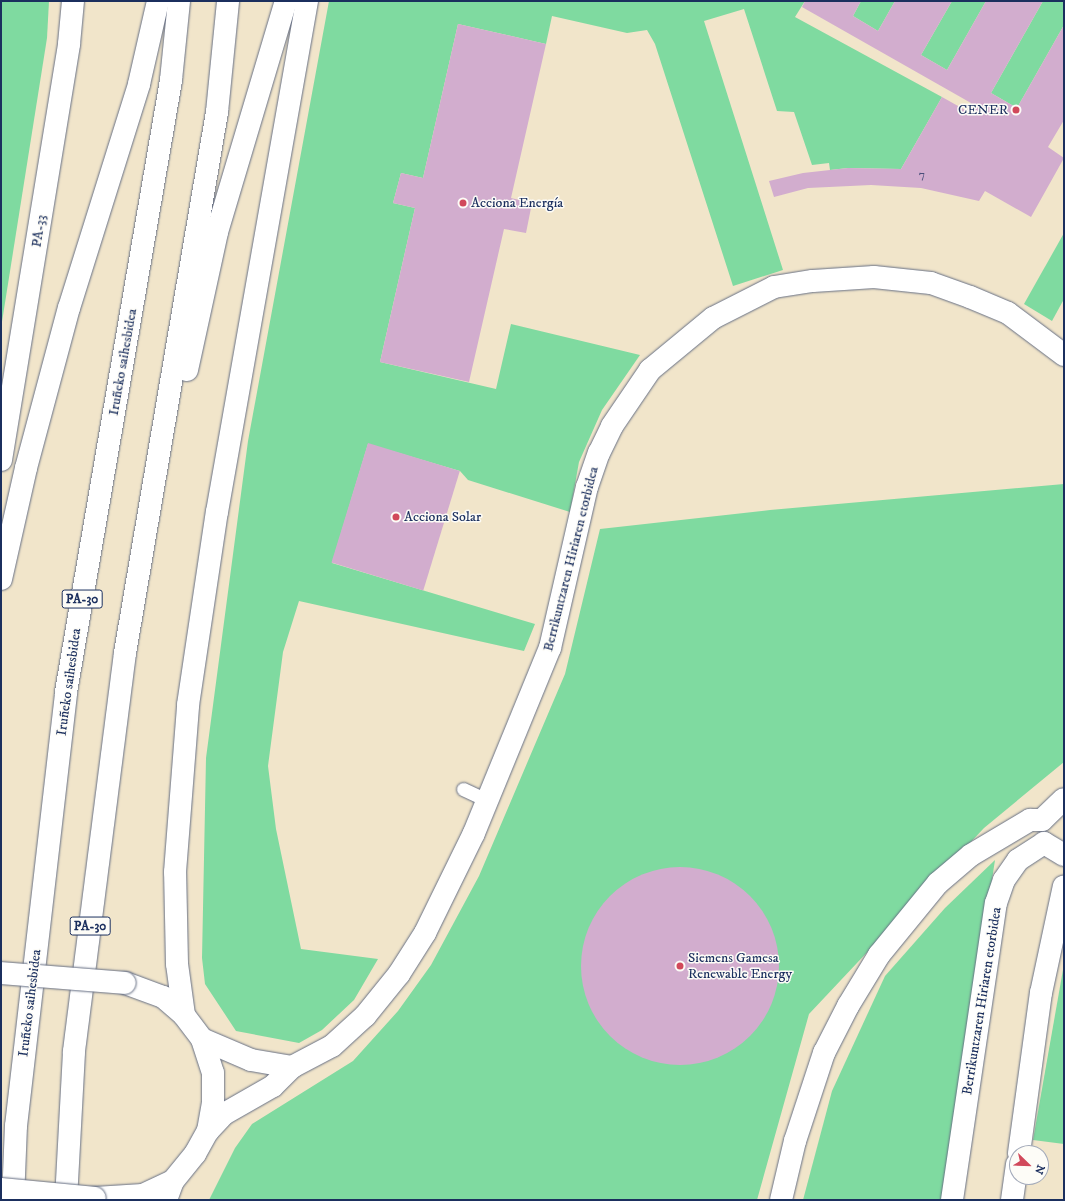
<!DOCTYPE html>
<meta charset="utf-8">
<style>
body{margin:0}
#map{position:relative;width:1065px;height:1201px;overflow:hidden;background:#f1e5ca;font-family:"IM FELL DW Pica",serif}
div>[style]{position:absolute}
.green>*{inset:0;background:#7fdaa0}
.building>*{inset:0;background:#d2adce;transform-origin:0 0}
.round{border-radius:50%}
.roads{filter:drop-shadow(0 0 1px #666f84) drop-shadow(0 0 1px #666f84)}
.service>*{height:13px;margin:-6.5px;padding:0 6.5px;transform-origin:6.5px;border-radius:6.5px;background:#fff}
.minor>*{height:22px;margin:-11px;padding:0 11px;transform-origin:11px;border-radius:11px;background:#fff}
.tertiary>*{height:22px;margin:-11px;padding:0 11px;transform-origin:11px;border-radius:11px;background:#fff}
.motorway>*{height:22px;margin:-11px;padding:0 11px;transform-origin:11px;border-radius:11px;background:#fff}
.bridges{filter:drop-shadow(0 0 1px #666f84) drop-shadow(0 0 1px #666f84)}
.tertiary-bridge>*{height:22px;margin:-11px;padding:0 11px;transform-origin:11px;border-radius:11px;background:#fff}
.dots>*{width:11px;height:11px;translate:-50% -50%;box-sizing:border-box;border:2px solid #fdfcf7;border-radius:50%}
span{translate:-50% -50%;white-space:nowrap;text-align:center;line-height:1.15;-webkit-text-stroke:3px #fdfcf7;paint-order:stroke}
.number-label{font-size:12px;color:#494e7a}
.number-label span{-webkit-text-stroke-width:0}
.shield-label span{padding:1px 3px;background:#fdfcf7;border:1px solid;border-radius:3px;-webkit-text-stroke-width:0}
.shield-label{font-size:13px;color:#1b2f5e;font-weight:700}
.poi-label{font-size:14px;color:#1b2f5e}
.right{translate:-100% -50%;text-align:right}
.left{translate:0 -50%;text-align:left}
.street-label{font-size:14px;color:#1b2f5e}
.frame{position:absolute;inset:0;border:2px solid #1b2f5e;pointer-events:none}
.north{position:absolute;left:1009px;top:1145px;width:40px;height:40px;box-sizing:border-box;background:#fdfcf7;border:1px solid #a3aaba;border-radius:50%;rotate:113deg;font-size:11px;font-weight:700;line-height:16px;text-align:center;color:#1b2f5e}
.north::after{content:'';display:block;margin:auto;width:14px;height:18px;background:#d1495b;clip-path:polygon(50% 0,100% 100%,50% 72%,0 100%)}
</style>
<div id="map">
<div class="green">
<div style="clip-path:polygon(1px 1px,49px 1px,47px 38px,1px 328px)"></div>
<div style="clip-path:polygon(329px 1px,805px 1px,795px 17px,942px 97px,901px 169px,848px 168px,830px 170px,829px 163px,812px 165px,794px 112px,777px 111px,744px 9px,704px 21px,783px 270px,733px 286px,655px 44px,647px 30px,627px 33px,552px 16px,546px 44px,458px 24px,423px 178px,401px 173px,393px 203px,415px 208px,380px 362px,496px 389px,511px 324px,640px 355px,602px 410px,579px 462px,570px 512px,468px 480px,460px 471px,368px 444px,332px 563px,535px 624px,524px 651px,299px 601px,283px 652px,268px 766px,276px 829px,301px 949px,378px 959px,354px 1000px,322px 1030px,299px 1043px,236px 1031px,205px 984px,202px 958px,206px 758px,248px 441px)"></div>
<div style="clip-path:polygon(861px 1px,895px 1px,878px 31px,853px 16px)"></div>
<div style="clip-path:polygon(952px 1px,986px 1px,947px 70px,921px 55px)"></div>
<div style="clip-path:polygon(1043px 1px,1064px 1px,1064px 25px,1017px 108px,991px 93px)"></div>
<div style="clip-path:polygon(1064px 233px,1064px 299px,1052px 321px,1024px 304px)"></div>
<div style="clip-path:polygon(1064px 484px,1064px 762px,984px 828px,809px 1014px,757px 1200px,209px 1200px,235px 1148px,252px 1124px,353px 1061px,398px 1011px,431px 965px,479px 876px,565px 674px,600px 529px,770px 510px)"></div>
<div style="clip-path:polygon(995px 860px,943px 1200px,803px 1200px,832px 1091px,885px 976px,945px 908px)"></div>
<div style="clip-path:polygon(1064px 964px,1064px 1144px,1033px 1140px)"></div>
</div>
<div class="building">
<div style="clip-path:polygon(805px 1px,861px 1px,853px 16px,878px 31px,895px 1px,952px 1px,921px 55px,947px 70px,986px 1px,1043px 1px,991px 93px,1017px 108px,1064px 25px,1064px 120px,1048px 147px,1064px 158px,1031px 217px,985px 191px,979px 201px,921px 188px,871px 185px,808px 188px,774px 197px,769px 181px,803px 173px,848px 168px,901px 169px,942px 97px,967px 111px,971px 103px,802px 7px)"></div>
<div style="clip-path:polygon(458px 24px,546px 44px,511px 198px,532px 203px,526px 233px,504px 229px,469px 382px,380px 362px,415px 208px,393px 203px,401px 173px,423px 178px)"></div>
<div style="left:368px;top:443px;width:96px;height:125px;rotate:17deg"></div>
<div class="round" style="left:581px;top:867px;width:198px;height:198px"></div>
</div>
<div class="roads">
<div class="service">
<div style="left:463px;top:789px;width:26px;rotate:25deg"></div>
</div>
<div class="minor">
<div style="left:1044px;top:843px;width:23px;rotate:31deg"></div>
<div style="left:202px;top:1039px;width:53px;rotate:23.2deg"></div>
<div style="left:251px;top:1060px;width:42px;rotate:9.7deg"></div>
<div style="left:208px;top:1131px;width:23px;rotate:-47deg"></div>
<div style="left:224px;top:1114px;width:56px;rotate:-29.7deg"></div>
<div style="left:273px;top:1086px;width:27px;rotate:-45deg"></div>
<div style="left:292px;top:1067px;width:45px;rotate:-27.7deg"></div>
<div style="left:332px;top:1046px;width:45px;rotate:-42.3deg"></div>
<div style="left:365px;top:1016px;width:54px;rotate:-51deg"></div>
<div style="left:399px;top:974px;width:49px;rotate:-57.6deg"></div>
<div style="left:425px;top:933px;width:111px;rotate:-63.9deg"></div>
<div style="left:474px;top:833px;width:200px;rotate:-67.7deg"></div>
<div style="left:550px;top:648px;width:165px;rotate:-77.1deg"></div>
<div style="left:587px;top:487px;width:36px;rotate:-71deg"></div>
<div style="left:599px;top:453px;width:30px;rotate:-64deg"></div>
<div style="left:612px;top:426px;width:68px;rotate:-55.8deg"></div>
<div style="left:650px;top:370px;width:82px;rotate:-39.5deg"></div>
<div style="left:713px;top:318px;width:68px;rotate:-26.9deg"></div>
<div style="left:774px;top:287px;width:39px;rotate:-9deg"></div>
<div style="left:813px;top:281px;width:61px;rotate:-3.8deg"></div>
<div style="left:874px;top:277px;width:57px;rotate:6deg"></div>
<div style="left:931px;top:283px;width:41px;rotate:19.7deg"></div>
<div style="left:970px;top:297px;width:41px;rotate:22.8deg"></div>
<div style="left:1008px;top:313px;width:70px;rotate:36.9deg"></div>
<div style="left:1019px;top:1153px;width:162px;rotate:-82.2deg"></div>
<div style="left:1041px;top:993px;width:109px;rotate:-77.9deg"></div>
<div style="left:781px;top:1200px;width:61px;rotate:-76.7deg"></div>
<div style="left:795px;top:1141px;width:93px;rotate:-71.8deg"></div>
<div style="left:824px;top:1053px;width:53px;rotate:-62.9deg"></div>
<div style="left:848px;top:1006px;width:60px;rotate:-58.7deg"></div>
<div style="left:879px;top:955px;width:93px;rotate:-50.7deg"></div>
<div style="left:938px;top:883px;width:43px;rotate:-40.3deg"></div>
<div style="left:971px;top:855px;width:69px;rotate:-30.7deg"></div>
<div style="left:1030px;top:820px;width:12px"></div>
<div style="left:1042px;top:820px;width:30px;rotate:-44deg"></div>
<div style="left:952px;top:1200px;width:300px;rotate:-81.6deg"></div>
<div style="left:996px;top:903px;width:24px;rotate:-71deg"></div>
<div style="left:1004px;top:880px;width:24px;rotate:-55deg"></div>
<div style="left:1018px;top:860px;width:31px;rotate:-33deg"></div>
<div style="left:1012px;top:1200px;width:36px;rotate:-82deg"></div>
</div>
<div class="tertiary">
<div style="left:1px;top:460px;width:422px;rotate:-80.7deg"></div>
<div style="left:69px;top:44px;width:43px;rotate:-84.7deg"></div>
<div style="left:184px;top:1015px;width:51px;rotate:-97.8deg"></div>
<div style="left:177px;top:964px;width:92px;rotate:-91.2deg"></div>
<div style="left:175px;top:872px;width:168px;rotate:-85.5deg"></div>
<div style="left:188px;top:705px;width:195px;rotate:-81.5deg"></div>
<div style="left:217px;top:512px;width:519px;rotate:-80.01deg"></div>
<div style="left:95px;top:1198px;width:48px;rotate:-3.6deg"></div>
<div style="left:143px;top:1195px;width:33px;rotate:-25deg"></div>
<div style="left:173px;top:1181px;width:35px;rotate:-51deg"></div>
<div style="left:195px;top:1154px;width:26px;rotate:-61deg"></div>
<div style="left:208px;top:1131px;width:28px;rotate:-80deg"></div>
<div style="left:213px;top:1103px;width:30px;rotate:-90deg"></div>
<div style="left:213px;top:1073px;width:36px;rotate:-108deg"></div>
<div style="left:202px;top:1039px;width:30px;rotate:-127deg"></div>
<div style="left:184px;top:1015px;width:28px;rotate:-139deg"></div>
<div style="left:163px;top:997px;width:40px;rotate:-159.8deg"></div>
</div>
<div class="motorway">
<div style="left:187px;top:370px;width:141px;rotate:-77.7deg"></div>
<div style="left:217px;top:232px;width:241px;rotate:-73.4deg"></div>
<div style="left:1px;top:579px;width:114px;rotate:-77.3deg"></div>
<div style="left:26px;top:468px;width:166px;rotate:-75deg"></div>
<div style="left:69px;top:308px;width:235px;rotate:-72.6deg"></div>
<div style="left:139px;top:84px;width:85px;rotate:-77.1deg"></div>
<div style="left:13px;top:1200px;width:74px;rotate:-87.7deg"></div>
<div style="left:16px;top:1126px;width:437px;rotate:-83.4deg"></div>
<div style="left:66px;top:692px;width:621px;rotate:-80.26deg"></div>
<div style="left:171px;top:80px;width:79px;rotate:-84.2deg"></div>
<div style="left:66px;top:1200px;width:149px;rotate:-86.9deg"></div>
<div style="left:74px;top:1051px;width:401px;rotate:-82.7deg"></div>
<div style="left:125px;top:653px;width:549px;rotate:-80.35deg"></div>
<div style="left:217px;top:112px;width:112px;rotate:-84.3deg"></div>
<div style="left:166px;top:1200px;width:20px;rotate:-70deg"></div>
</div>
</div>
<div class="bridges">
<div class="tertiary-bridge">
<div style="left:1px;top:973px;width:124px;rotate:4.6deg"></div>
<div style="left:1px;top:1189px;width:94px;rotate:5.5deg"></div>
</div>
</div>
<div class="dots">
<div style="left:1016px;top:110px;background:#d1495b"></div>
<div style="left:463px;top:203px;background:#d1495b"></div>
<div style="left:396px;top:517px;background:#d1495b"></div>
<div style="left:680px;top:966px;background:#d1495b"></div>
</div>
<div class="number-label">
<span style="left:922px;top:175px">7</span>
</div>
<div class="shield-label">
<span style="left:82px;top:599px">PA-30</span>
<span style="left:90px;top:926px">PA-30</span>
</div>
<div class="poi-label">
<span class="right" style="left:1008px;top:110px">CENER</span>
<span class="left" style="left:471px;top:203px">Acciona Energía</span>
<span class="left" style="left:404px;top:517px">Acciona Solar</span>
<span class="left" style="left:688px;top:966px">Siemens Gamesa<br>Renewable Energy</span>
</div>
<div class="street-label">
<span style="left:39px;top:231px;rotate:-81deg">PA-33</span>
<span style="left:123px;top:362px;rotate:-80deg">Iruñeko saihesbidea</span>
<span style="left:571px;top:559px;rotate:-76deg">Berrikuntzaren Hiriaren etorbidea</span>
<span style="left:69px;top:682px;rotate:-82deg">Iruñeko saihesbidea</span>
<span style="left:982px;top:1001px;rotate:-81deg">Berrikuntzaren Hiriaren etorbidea</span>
<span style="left:30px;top:1003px;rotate:-83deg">Iruñeko saihesbidea</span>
</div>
<div class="frame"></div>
<div class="north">N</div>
</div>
